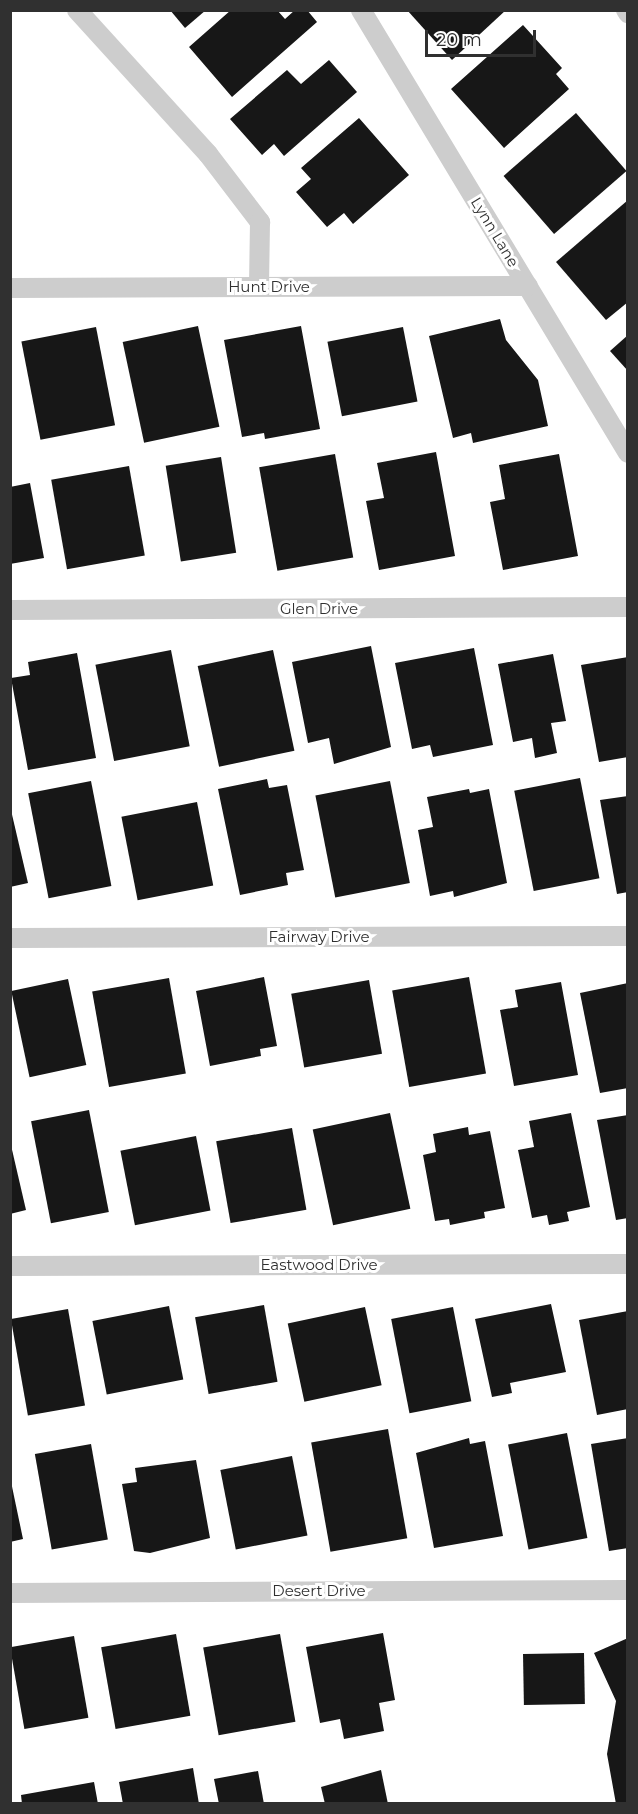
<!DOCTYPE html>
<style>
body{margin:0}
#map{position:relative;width:638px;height:1814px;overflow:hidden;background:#fff;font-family:Montserrat,sans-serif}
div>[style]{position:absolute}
.building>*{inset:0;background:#171717;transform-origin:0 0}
.lane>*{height:20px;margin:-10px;padding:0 10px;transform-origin:10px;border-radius:10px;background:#cdcdcd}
span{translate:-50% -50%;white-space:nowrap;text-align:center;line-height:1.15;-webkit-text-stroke:6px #fff;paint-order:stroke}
.street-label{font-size:15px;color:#303030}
.frame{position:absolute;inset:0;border:12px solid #303030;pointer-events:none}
.scale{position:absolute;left:425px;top:30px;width:111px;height:27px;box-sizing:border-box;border:3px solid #303030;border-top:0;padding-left:8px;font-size:18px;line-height:21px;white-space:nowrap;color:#303030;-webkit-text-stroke:4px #fff;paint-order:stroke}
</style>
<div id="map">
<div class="building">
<div style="clip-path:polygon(170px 10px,206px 10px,185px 28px)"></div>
<div style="clip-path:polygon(231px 10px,277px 10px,285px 19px,295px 10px,307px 10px,317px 22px,232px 97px,189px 47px)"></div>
<div style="clip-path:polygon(407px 10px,506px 10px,452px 60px)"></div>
<div style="clip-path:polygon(523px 25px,562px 68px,556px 74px,569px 89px,504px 148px,451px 89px)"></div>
<div style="clip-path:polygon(329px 60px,357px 92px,284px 156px,274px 144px,262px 155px,230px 119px,287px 70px,301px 84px)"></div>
<div style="left:576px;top:113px;width:77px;height:96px;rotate:49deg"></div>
<div style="clip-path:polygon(359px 118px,409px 175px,353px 224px,344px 213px,327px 227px,296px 192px,311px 179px,301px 168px)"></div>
<div style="clip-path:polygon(628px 200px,628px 302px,606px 320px,556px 262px)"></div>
<div style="clip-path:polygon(500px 319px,506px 340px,538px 380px,548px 426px,473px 443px,471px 433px,453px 438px,429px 336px)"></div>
<div style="left:198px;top:326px;width:103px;height:77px;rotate:78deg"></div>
<div style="clip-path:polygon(301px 326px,320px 429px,265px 439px,264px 433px,242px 437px,224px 340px)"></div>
<div style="left:96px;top:327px;width:100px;height:76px;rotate:79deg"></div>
<div style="left:403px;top:327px;width:76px;height:77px;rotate:79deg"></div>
<div style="clip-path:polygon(628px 335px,628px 371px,610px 351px)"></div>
<div style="clip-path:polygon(436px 452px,455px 556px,379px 570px,366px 501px,384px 498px,377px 463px)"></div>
<div style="left:335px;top:454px;width:105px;height:77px;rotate:80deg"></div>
<div style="clip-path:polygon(559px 454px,578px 556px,503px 570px,490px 502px,505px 499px,499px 465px)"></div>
<div style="left:221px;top:457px;width:97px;height:56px;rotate:81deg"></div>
<div style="left:129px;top:466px;width:91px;height:79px;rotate:80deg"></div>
<div style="clip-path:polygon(30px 483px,44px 558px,10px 564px,10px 487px)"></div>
<div style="clip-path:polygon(371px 646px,391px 747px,334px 764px,329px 738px,308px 743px,292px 662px)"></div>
<div style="clip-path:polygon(474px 648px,493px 745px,433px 757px,430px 745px,412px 749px,395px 663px)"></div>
<div style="left:171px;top:650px;width:98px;height:77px;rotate:79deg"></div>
<div style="left:273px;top:650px;width:103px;height:77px;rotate:78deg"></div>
<div style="clip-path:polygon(77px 653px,96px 758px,28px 770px,11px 678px,30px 675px,28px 662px)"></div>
<div style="clip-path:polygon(553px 654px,566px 721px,551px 723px,557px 753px,535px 758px,532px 738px,513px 742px,498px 664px)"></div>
<div style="clip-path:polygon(628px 657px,628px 757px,599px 762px,581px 665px)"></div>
<div style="left:580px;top:778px;width:102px;height:67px;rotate:79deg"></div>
<div style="clip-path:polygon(267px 779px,269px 788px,287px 785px,304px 870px,286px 873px,288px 885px,240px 895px,218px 789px)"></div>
<div style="left:91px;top:781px;width:107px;height:64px;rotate:79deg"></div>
<div style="left:390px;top:781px;width:104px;height:76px;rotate:79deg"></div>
<div style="clip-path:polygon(469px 789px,470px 793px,489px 789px,507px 883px,454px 897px,453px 891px,430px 896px,418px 830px,433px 827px,427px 797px)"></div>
<div style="clip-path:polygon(628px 796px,628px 892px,617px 894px,600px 800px)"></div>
<div style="left:197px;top:802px;width:85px;height:77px;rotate:79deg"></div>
<div style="clip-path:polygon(10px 806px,28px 883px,10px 887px)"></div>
<div style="clip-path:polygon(264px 977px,277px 1046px,260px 1049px,261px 1056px,210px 1066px,196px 991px)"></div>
<div style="left:469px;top:977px;width:98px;height:78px;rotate:80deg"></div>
<div style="left:169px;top:978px;width:97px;height:78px;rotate:80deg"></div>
<div style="left:68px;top:979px;width:88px;height:58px;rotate:78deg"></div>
<div style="left:369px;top:980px;width:75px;height:79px;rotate:80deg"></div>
<div style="clip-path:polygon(561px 982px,578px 1075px,514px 1086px,500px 1010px,518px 1007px,515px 990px)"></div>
<div style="clip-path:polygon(628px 983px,628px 1088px,600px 1093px,580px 993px)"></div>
<div style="left:89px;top:1110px;width:104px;height:59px;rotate:79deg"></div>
<div style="left:390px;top:1113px;width:98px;height:79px;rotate:78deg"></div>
<div style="clip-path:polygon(571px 1113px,590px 1207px,567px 1212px,569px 1221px,549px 1225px,547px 1215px,532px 1218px,518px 1150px,534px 1147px,529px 1121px)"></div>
<div style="clip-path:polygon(628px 1115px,628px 1218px,616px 1220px,597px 1120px)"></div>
<div style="clip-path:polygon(468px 1127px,469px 1135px,490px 1131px,505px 1208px,484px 1212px,485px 1218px,450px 1225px,449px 1219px,435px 1221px,423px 1155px,436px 1152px,433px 1134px)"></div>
<div style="left:292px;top:1128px;width:83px;height:77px;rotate:80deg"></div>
<div style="left:196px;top:1136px;width:76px;height:77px;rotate:79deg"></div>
<div style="clip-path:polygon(10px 1141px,26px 1210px,10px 1214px)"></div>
<div style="clip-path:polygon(551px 1304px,566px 1372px,510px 1383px,512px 1393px,492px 1397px,475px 1319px)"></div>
<div style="left:264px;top:1305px;width:78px;height:70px;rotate:80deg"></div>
<div style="left:169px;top:1306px;width:75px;height:78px;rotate:79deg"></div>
<div style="left:365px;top:1307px;width:80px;height:79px;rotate:78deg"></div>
<div style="left:453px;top:1307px;width:96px;height:63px;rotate:79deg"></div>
<div style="left:68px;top:1309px;width:98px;height:58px;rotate:80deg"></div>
<div style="clip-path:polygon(628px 1311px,628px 1409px,597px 1415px,579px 1320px)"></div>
<div style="left:388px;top:1429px;width:111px;height:78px;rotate:80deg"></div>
<div style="left:567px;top:1433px;width:107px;height:60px;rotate:79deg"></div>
<div style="clip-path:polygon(469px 1438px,470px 1444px,485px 1441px,503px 1536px,434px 1548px,416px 1453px)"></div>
<div style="clip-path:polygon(628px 1438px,628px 1548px,609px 1551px,591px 1444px)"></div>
<div style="left:91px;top:1444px;width:97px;height:57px;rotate:80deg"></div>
<div style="left:292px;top:1456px;width:81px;height:73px;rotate:79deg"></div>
<div style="clip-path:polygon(196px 1460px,210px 1538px,150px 1553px,134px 1551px,122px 1484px,137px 1482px,135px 1468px)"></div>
<div style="clip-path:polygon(10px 1477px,23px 1539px,10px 1542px)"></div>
<div style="clip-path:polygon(383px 1633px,395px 1700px,379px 1703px,384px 1731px,344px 1739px,340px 1719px,320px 1723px,306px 1647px)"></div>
<div style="left:176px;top:1634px;width:83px;height:76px;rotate:80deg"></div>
<div style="left:280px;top:1634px;width:89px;height:78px;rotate:80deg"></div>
<div style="left:74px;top:1636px;width:83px;height:65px;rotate:80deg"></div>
<div style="clip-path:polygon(628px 1638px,628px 1804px,616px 1804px,607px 1754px,616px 1701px,594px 1653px)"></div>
<div style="left:584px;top:1653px;width:51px;height:61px;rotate:89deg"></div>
<div style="clip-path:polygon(193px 1768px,199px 1804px,123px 1804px,119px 1782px)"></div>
<div style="clip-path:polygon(381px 1770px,388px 1804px,325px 1804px,321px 1787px)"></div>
<div style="clip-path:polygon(258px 1771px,264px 1804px,219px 1804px,214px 1779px)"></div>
<div style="clip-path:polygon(94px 1782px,98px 1804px,22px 1804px,21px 1795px)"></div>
</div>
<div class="lane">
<div style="left:77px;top:10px;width:195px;rotate:47.7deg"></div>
<div style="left:208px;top:154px;width:86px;rotate:52.6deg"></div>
<div style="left:260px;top:222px;width:65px;rotate:90.9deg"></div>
<div style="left:361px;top:10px;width:517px;rotate:58.92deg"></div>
<div style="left:626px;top:10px;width:4px;rotate:56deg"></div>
<div style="left:10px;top:288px;width:518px;rotate:-0.22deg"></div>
<div style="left:10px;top:610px;width:618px;rotate:-0.28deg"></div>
<div style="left:10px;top:938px;width:618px;rotate:-0.19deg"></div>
<div style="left:10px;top:1266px;width:618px;rotate:-0.19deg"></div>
<div style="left:10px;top:1593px;width:618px;rotate:-0.28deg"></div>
</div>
<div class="street-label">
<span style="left:495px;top:232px;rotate:59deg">Lynn Lane</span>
<span style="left:269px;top:287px">Hunt Drive</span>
<span style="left:319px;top:609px">Glen Drive</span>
<span style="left:319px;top:937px">Fairway Drive</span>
<span style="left:319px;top:1265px">Eastwood Drive</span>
<span style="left:319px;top:1591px">Desert Drive</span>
</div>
<div class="frame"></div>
<div class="scale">20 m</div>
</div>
